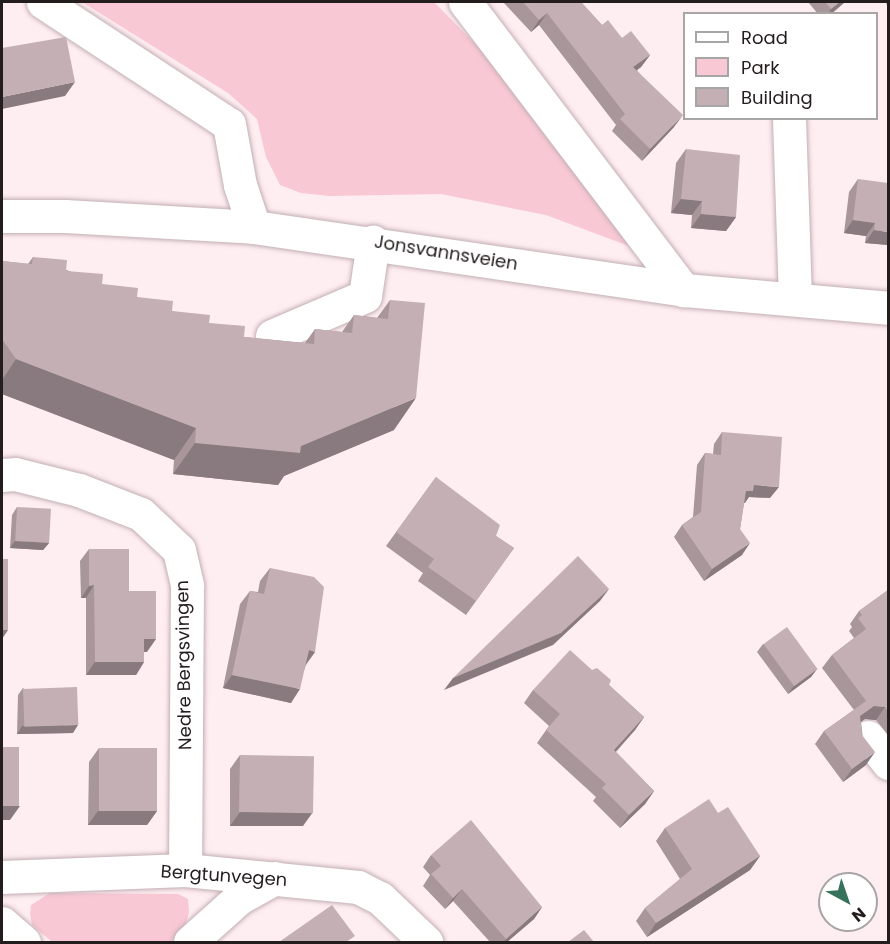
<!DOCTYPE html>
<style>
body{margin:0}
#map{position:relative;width:890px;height:944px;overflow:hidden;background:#feedf1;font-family:Poppins,sans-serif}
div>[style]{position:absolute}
.green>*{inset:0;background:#f8c8d4}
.roads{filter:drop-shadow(0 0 2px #c2afb4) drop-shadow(0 0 2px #c2afb4)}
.minor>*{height:33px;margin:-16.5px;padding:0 16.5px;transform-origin:16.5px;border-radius:16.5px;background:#fff}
.wall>*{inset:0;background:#a8969b}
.shaded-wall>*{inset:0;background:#887a7e}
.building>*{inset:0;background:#c3afb4;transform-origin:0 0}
span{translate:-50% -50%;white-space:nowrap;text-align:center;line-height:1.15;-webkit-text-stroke:6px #fff;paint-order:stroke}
.street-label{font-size:18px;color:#241d1e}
.frame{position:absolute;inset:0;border:3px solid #241d1e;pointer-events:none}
.legend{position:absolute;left:683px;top:12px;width:195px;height:108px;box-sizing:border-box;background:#fff;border:2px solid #a7a5a5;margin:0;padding:8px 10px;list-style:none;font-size:18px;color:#241d1e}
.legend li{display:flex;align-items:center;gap:12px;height:30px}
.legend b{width:30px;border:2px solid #a7a5a5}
.north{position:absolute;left:818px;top:872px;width:60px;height:60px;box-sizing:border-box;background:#fff;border:2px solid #a7a5a5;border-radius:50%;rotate:140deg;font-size:16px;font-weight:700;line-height:24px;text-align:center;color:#241d1e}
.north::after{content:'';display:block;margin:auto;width:21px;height:27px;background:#36725c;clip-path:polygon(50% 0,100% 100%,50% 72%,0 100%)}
</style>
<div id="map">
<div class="green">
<div style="clip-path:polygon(82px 2px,434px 2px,501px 70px,629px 246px,546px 215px,441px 194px,330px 196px,301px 193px,280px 185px,266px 157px,257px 119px,228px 93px)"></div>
<div style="clip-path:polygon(50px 893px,178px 894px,188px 899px,189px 912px,185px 926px,171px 942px,52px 942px,32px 925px,30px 914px,31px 905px)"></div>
</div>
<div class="roads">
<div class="minor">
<div style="left:43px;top:2px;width:222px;rotate:33.3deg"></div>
<div style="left:229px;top:124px;width:62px;rotate:79.8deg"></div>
<div style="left:240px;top:185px;width:44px;rotate:71.6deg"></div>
<div style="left:465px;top:2px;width:362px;rotate:52.8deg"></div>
<div style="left:789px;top:118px;width:180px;rotate:88.1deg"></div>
<div style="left:2px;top:216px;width:63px"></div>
<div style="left:65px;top:216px;width:189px;rotate:3.3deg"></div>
<div style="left:254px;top:227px;width:435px;rotate:8.3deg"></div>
<div style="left:684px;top:290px;width:205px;rotate:5deg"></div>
<div style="left:272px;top:336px;width:101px;rotate:-23.3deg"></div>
<div style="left:365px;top:296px;width:55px;rotate:-81.6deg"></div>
<div style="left:2px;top:475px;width:13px;rotate:-4deg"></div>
<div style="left:15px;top:474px;width:66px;rotate:14deg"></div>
<div style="left:79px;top:490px;width:66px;rotate:21.2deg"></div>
<div style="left:141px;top:514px;width:52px;rotate:43.5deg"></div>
<div style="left:179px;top:550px;width:37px;rotate:77deg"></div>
<div style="left:187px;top:586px;width:284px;rotate:90.4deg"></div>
<div style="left:868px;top:737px;width:33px;rotate:52deg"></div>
<div style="left:2px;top:877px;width:183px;rotate:-2.2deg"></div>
<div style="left:185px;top:870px;width:174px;rotate:5.6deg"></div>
<div style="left:358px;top:887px;width:25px;rotate:27deg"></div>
<div style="left:380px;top:898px;width:64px;rotate:43.7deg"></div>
<div style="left:2px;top:923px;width:29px;rotate:41deg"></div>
<div style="left:190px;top:942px;width:66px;rotate:-41.9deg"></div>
<div style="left:239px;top:898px;width:41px;rotate:-29.1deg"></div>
</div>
</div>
<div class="wall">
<div style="clip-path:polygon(503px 2px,581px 2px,602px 25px,622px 38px,650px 55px,641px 67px,637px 70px,674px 127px,642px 161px,612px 131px,616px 125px,539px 25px,531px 32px)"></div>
<div style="clip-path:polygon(808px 2px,845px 2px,831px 14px,818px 14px)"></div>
<div style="clip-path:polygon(886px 2px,888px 2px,888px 9px)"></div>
<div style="clip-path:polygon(686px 149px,736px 217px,726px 231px,691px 228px,692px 215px,671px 213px,676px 163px)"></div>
<div style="clip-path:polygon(858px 179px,888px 245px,865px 243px,866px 236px,844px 233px,849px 192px)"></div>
<div style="clip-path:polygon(33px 257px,172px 311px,209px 323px,244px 337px,305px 343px,315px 329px,342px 332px,354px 315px,377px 318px,390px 300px,394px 430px,284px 476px,278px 485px,173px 474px,174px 460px,2px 394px,2px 261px,28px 264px)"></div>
<div style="clip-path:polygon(722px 432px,770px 498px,749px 497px,744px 503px,740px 529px,742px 555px,704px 581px,674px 537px,682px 525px,693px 517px,697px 465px,705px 453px,713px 454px,714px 444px)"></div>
<div style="clip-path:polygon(436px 477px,496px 536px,514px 548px,466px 615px,418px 581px,423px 573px,386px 546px)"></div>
<div style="clip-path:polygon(17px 507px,49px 543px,43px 550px,10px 548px,12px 515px)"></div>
<div style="clip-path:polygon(89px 549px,129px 591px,147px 652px,144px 652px,144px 662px,136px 675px,86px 675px,86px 598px,81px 598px,80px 561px)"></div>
<div style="clip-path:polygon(270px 568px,315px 652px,306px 665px,291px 703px,223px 688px,240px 604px,250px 591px,258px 592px,260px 581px)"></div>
<div style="clip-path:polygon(888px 590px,888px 735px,876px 720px,865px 719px,861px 722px,866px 765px,843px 782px,815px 744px,824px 731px,854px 710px,822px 668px,832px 655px,854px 638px,849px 631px,852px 627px,850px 624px,859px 611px)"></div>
<div style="clip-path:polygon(763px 644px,817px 669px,811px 677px,788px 694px,757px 652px)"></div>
<div style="clip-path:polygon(609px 685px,644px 717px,635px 730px,616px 752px,654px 791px,645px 804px,620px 828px,593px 801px,596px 797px,537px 743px,549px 726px,524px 703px,533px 690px)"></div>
<div style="clip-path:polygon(23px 688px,73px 733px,17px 734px,18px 695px)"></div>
<div style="clip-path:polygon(99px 748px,157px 811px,147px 825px,88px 825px,89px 762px)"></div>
<div style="clip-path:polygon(240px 755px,303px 826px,230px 826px,230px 769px)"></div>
<div style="clip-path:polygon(718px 813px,760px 856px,750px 870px,647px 937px,636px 921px,645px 908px,680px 879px,656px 841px,665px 828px)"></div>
<div style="clip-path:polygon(431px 855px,542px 907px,534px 919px,507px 942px,490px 942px,453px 901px,445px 909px,423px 886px,430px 875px,423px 867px)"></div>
</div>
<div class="shaded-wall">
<div style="clip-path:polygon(840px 2px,845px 2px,831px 14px,828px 14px,831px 9px)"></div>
<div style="clip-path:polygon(547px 13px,539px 25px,531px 32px,539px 20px)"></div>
<div style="clip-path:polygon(650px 55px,641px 67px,625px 79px,633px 67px)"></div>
<div style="clip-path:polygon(75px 82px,65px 96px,2px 109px,2px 97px)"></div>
<div style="clip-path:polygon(683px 115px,674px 127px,642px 161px,650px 149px)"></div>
<div style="clip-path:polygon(681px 199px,702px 201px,692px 215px,671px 213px)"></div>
<div style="clip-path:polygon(701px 214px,736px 217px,726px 231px,691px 228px)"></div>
<div style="clip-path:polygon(853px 220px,875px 223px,866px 236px,844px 233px)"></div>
<div style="clip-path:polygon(874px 230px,888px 232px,888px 245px,865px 243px)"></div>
<div style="clip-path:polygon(16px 359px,196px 428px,174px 460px,2px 394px,2px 380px)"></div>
<div style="clip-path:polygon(416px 398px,394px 430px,284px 476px,278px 485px,173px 474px,195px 443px,301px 446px)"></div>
<div style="clip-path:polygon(754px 485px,779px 487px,770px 498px,749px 497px,745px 503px,738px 503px,746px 491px)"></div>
<div style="clip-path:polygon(15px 541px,49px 543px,43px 550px,10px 548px)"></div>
<div style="clip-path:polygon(750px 543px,742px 555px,704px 581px,712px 569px)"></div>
<div style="clip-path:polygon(94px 585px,86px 598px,81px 598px,89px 586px)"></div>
<div style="clip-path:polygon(609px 589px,600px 601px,553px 645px,444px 690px,453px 678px)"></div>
<div style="clip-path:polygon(2px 630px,8px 630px,2px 639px)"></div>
<div style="clip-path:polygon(144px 639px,156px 639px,147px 652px,136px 652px)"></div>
<div style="clip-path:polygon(309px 650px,315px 652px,305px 665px)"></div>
<div style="clip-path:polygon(95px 662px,144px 662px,136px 675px,86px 675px)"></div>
<div style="clip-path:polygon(817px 669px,811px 677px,788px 694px,793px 687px)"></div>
<div style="clip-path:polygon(232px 675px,300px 689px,291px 703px,223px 688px)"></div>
<div style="clip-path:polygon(874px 706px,885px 707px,876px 720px,865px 719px,851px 729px,860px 716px)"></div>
<div style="clip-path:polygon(644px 717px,635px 730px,605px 763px,614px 750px)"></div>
<div style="clip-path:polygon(78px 725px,73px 733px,17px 734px,22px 726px)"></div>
<div style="clip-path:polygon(875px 752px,866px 765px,843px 782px,852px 769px)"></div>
<div style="clip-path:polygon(654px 791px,645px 804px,620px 828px,629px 815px)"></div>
<div style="clip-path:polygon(2px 806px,20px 806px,10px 820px,2px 820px)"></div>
<div style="clip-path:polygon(98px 811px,157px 811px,147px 825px,88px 825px)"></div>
<div style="clip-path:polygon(240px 812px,313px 812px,303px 826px,230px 826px)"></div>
<div style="clip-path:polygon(760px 856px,750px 870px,647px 937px,656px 923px)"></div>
<div style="clip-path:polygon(462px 889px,453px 901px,445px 909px,453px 898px)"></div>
<div style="clip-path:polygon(542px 907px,534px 919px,507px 942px,504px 942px,506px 939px)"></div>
</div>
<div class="building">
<div style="clip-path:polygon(523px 2px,581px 2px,602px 25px,608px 20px,622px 38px,631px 31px,650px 55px,633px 67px,683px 115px,650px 149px,620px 119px,625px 114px,547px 13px,539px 20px)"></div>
<div style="clip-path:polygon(825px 2px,840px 2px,831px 9px)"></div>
<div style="clip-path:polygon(66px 37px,75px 82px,2px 97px,2px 48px)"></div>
<div style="clip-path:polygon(686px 149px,740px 155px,736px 217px,701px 214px,702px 201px,681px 199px)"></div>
<div style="clip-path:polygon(858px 179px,888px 183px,888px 232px,874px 230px,875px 223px,853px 220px)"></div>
<div style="clip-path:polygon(33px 257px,67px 260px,66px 271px,103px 274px,102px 284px,138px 288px,137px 297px,173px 301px,172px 311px,210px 315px,209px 323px,245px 326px,244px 337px,314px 344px,315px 329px,352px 333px,354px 315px,388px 319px,390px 300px,425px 303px,416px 398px,301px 446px,300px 453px,195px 443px,196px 428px,16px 359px,2px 339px,2px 261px,32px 264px)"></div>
<div style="clip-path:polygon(722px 432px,782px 437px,779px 487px,754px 485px,753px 491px,746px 491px,740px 529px,750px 543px,712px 569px,682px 525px,701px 512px,705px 453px,721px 455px)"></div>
<div style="clip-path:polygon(436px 477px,500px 525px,496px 536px,514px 548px,476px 601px,428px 567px,434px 559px,396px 532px)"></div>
<div style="left:17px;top:507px;width:34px;height:34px;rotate:3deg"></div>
<div style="clip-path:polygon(89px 549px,129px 549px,129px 591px,156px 591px,156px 639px,144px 639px,144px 662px,95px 662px,94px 585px,89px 586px)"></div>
<div style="clip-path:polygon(578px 556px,609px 589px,561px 633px,453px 678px)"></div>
<div style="left:2px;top:559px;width:6px;height:71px"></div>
<div style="clip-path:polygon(270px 568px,314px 577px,324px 587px,315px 652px,309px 650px,300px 689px,232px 675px,250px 591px,264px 594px)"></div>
<div style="clip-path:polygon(888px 590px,888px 711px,885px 707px,874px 706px,860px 716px,862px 735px,875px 752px,852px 769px,824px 731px,866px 701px,832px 655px,866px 629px,858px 618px,862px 615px,859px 611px)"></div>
<div style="left:787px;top:627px;width:52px;height:29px;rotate:54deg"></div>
<div style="clip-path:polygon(570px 650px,592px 670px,597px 668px,611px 680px,609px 685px,644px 717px,614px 750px,654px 791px,629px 815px,602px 788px,606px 784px,546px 730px,560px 714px,533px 690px)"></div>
<div style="left:77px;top:687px;width:38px;height:54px;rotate:88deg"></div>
<div style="left:2px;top:747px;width:17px;height:59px"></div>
<div style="left:99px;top:748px;width:58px;height:63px"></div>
<div style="left:240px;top:755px;width:74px;height:57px;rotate:1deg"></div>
<div style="clip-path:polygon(709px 799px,718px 813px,728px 807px,760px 856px,656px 923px,645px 908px,692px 869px,665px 828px)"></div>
<div style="clip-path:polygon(471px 820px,542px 907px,506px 939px,462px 889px,453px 898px,431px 874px,441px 866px,431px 855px)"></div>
<div style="clip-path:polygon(332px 905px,355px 936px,346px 942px,279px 942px)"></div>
<div style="clip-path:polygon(584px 930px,594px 942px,568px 942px)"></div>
</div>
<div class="street-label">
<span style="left:446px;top:253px;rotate:9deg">Jonsvannsveien</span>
<span style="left:184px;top:665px;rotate:-91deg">Nedre Bergsvingen</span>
<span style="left:224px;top:876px;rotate:4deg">Bergtunvegen</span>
</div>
<div class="frame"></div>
<ul class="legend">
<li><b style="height:8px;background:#fff"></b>Road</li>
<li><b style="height:16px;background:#f8c8d4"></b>Park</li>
<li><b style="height:16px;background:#c3afb4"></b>Building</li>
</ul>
<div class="north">N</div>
</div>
